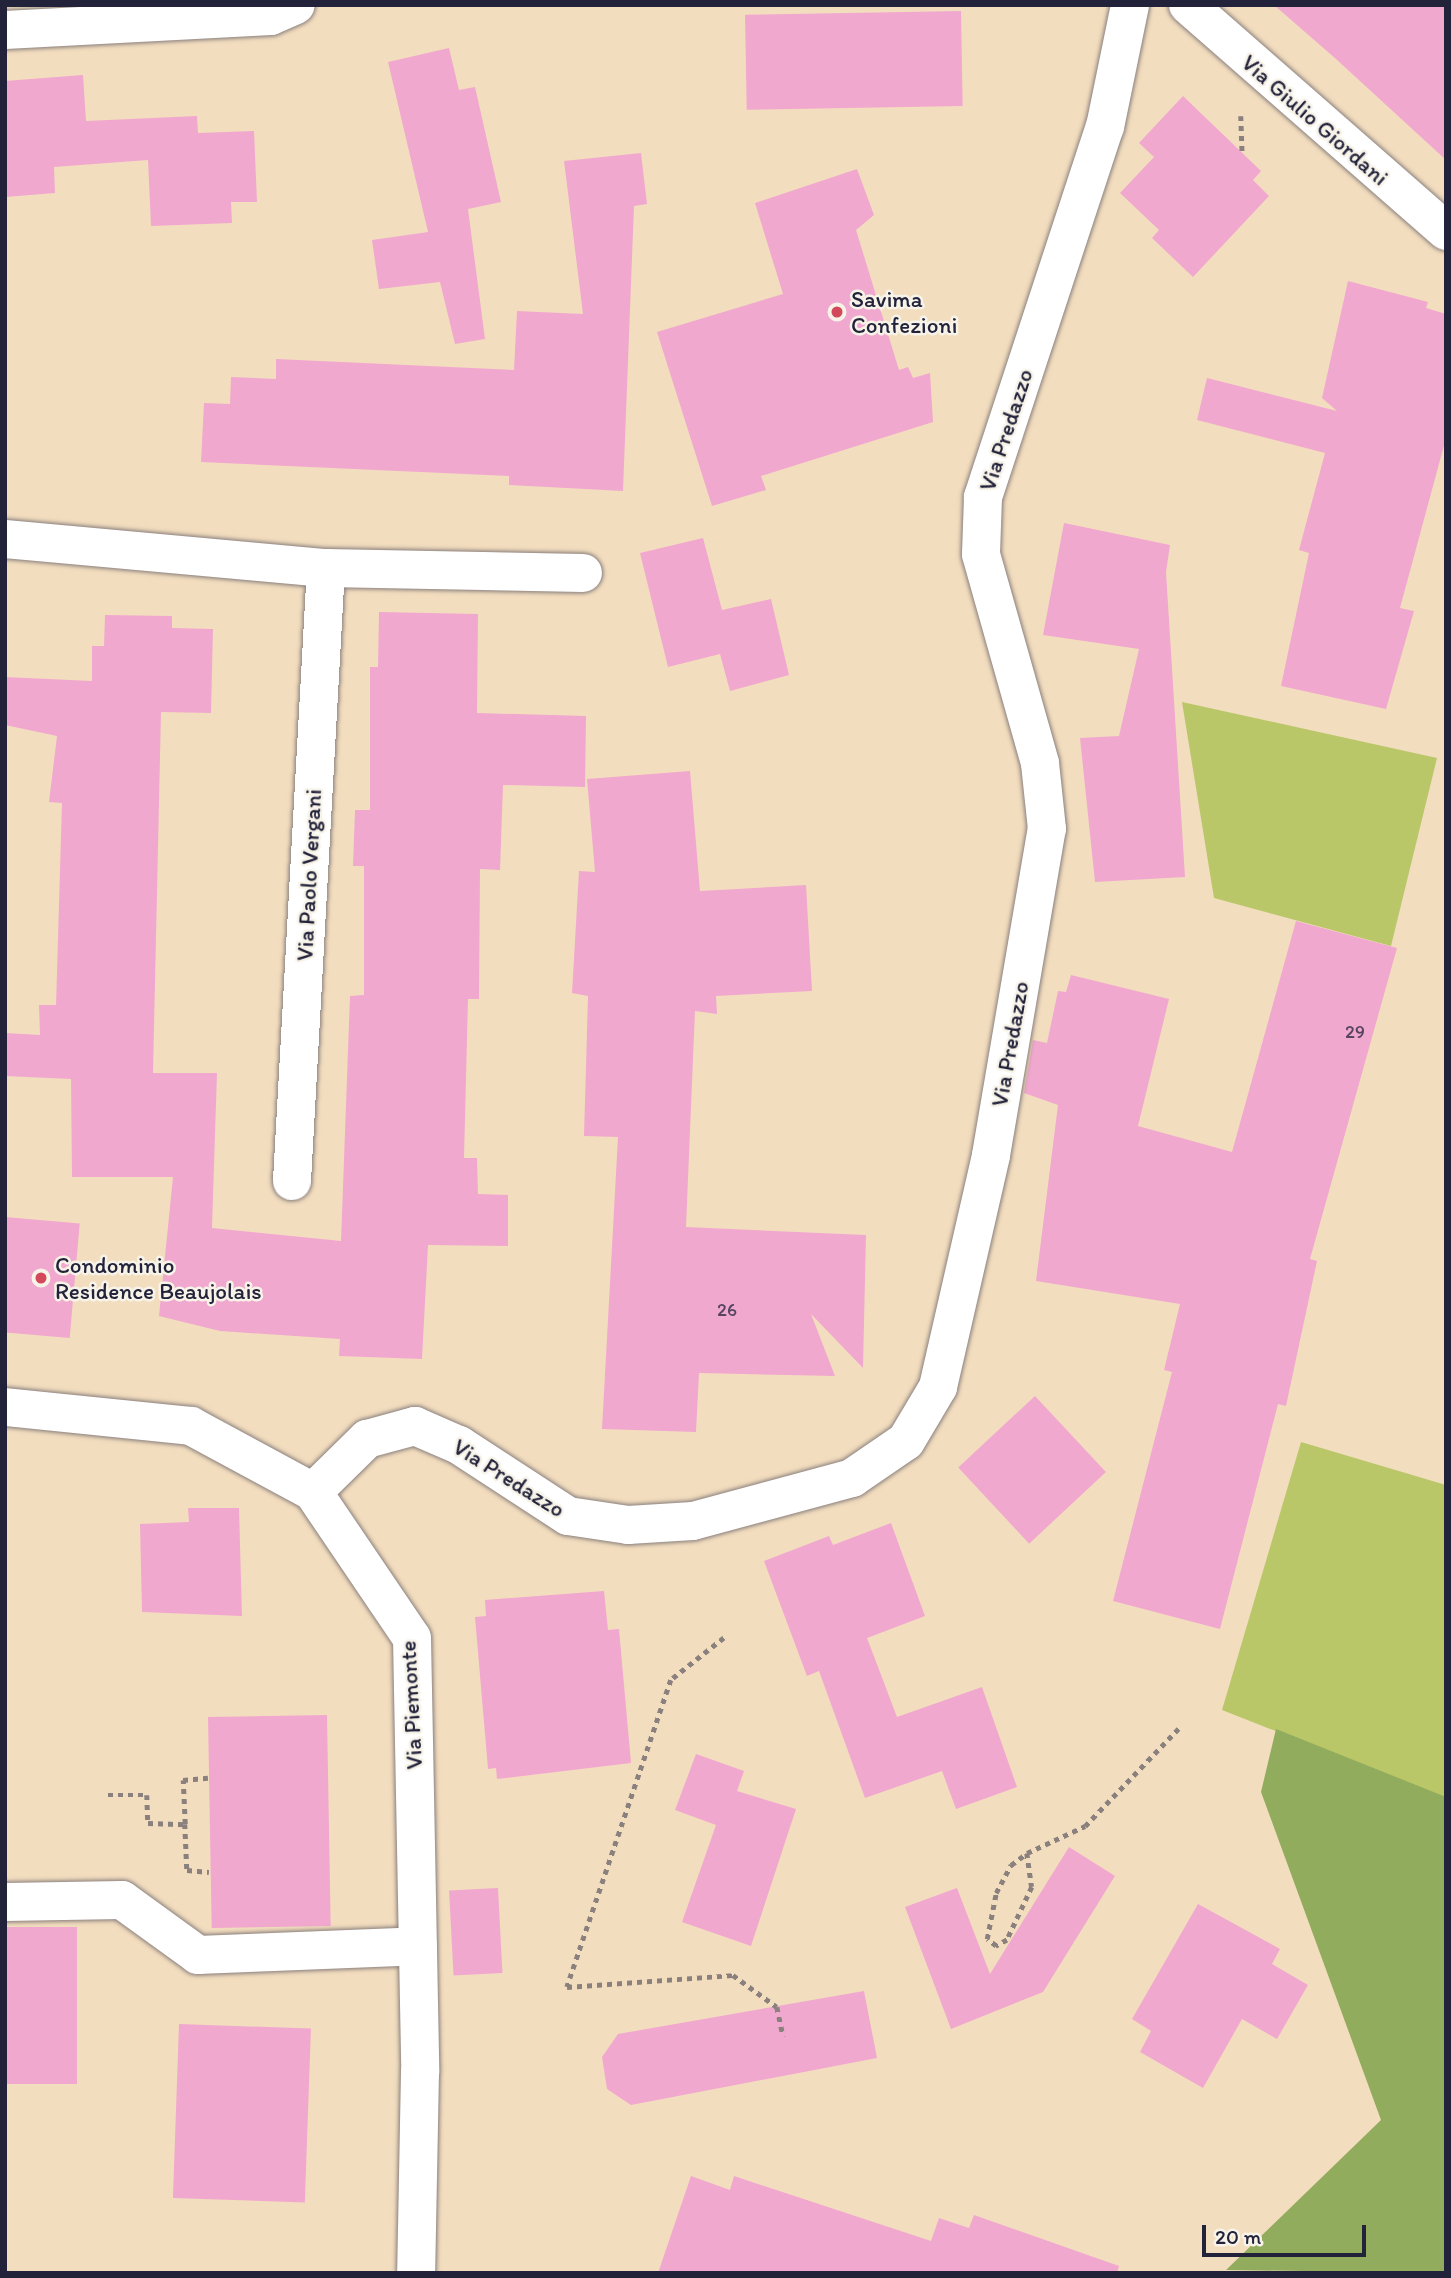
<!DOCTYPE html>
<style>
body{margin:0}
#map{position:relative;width:1451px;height:2278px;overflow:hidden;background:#f3ddbf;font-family:Itim,sans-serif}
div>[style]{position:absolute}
.green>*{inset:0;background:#b9c769}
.forest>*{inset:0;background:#92ac5d}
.building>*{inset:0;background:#f1a8ce;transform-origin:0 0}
.path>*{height:4.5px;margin-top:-2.25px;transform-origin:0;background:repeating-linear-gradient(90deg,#8a807d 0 5px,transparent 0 10px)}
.roads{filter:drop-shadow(0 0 2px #8a807d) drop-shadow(0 0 2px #8a807d)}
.minor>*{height:38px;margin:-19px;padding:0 19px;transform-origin:19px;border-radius:19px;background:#fff}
.dots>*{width:19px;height:19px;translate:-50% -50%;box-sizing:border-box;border:4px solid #f7f3e8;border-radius:50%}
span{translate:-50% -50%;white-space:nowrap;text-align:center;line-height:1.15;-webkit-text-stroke:5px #f7f3e8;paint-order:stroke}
.number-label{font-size:19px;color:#564460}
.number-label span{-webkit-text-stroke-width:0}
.street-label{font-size:23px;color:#22223b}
.poi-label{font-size:23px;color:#22223b}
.left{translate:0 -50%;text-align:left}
.frame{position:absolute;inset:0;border:7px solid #22223b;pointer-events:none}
.scale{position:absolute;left:1202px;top:2225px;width:164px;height:32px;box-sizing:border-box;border:4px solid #22223b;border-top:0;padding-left:9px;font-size:21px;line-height:24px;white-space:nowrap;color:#22223b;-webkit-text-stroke:5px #f7f3e8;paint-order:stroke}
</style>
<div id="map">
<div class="green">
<div style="clip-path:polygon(1182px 702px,1437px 758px,1391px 946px,1214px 898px)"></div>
<div style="clip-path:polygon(1301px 1442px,1446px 1485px,1446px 1798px,1222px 1710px)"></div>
</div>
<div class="forest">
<div style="clip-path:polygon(1276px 1729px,1446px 1797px,1446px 2273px,1226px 2270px,1381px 2120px,1261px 1792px)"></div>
</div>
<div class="building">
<div style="clip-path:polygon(1274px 5px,1446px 5px,1446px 160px,1336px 59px)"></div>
<div style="left:961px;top:11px;width:95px;height:216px;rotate:89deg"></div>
<div style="clip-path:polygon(449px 48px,459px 90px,475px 87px,501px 202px,468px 209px,485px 339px,455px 344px,440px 282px,379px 289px,372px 240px,428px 232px,388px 62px)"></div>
<div style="clip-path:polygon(83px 75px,86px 121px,197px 116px,198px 133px,254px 131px,257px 202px,231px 202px,232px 223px,151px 226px,148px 160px,54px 167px,55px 193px,5px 197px,5px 81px)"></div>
<div style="clip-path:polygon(1183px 96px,1261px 171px,1253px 180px,1269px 196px,1193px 277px,1152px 238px,1159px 230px,1120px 193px,1154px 157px,1139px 143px)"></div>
<div style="clip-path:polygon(641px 153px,647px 204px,634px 206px,623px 491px,509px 485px,509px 476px,201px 462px,204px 403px,230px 404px,231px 377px,276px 379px,276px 359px,514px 370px,517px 311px,583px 314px,564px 161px)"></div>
<div style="clip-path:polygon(857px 169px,874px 215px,856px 230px,899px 370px,908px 367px,913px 378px,930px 373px,933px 422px,761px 476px,766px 490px,712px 506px,657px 332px,783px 294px,755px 203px)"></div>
<div style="clip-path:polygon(1348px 281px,1428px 302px,1426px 308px,1446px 314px,1446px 438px,1400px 608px,1414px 611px,1386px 709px,1281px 686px,1309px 553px,1299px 550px,1325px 453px,1197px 420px,1207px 378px,1337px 411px,1322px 398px)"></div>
<div style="clip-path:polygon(1064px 523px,1170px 545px,1166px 572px,1185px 877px,1095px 882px,1080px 738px,1119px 736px,1139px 649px,1043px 635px)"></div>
<div style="clip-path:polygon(703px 538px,722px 610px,771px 599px,789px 675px,730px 691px,720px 654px,668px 667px,640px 553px)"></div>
<div style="clip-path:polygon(379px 612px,478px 614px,477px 713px,586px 716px,585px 787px,503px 785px,500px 870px,480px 869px,479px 999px,468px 999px,464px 1158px,477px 1158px,478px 1194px,508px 1195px,508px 1246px,428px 1245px,422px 1359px,339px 1356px,340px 1339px,220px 1331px,159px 1316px,173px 1177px,72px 1177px,71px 1079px,5px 1076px,5px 1033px,40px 1035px,39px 1005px,56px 1005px,62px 803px,49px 802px,57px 736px,5px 725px,5px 677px,92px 681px,92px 646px,104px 646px,105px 615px,172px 616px,172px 628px,213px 629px,211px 713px,161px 712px,153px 1073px,217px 1073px,212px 1228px,341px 1241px,350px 996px,364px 995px,364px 866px,353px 866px,355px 810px,370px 810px,370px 667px,378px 667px)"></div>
<div style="clip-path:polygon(690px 771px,700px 891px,806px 885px,812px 991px,716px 996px,717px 1014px,695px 1011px,686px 1227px,866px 1235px,863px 1368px,811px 1314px,835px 1376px,699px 1373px,696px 1432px,602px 1429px,618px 1137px,584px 1136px,588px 996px,572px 993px,579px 871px,595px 872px,587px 779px)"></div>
<div style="clip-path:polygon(1296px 921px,1397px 948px,1310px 1259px,1317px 1261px,1286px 1406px,1278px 1404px,1220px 1629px,1113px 1601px,1172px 1372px,1164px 1370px,1180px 1304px,1036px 1281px,1058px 1105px,1024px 1093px,1033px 1040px,1047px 1043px,1058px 991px,1066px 992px,1071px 975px,1169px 999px,1138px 1126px,1232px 1152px)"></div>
<div style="left:5px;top:1217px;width:75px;height:115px;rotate:5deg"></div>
<div style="left:1035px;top:1396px;width:104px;height:105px;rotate:47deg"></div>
<div style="clip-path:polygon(188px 1508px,239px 1508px,242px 1616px,142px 1612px,140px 1524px,189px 1522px)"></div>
<div style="clip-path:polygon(891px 1523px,925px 1616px,867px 1638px,897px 1717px,982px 1687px,1017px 1787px,956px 1809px,942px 1771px,865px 1798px,819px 1671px,807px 1676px,764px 1561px,829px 1536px,833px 1545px)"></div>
<div style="clip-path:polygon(604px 1591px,608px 1630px,619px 1629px,631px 1763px,497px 1779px,496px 1768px,488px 1769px,475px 1617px,486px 1616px,485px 1600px)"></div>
<div style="left:327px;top:1715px;width:211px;height:119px;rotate:89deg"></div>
<div style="clip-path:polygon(696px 1754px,744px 1771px,737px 1791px,796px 1809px,751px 1946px,682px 1922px,716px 1825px,675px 1810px)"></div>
<div style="clip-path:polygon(1069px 1847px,1115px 1876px,1043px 1992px,951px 2029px,905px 1907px,957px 1888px,990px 1974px)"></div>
<div style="left:498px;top:1888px;width:85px;height:49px;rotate:87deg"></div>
<div style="clip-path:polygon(1198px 1904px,1280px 1949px,1272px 1964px,1308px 1985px,1277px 2039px,1242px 2019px,1203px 2088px,1140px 2052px,1151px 2031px,1132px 2019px)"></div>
<div style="left:5px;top:1927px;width:72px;height:157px"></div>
<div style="clip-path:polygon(864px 1991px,877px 2058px,631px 2105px,607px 2089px,602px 2057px,618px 2034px)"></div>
<div style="left:179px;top:2024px;width:132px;height:174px;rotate:2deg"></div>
<div style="clip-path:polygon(691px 2176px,730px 2190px,734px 2176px,931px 2241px,939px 2218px,969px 2228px,974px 2215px,1119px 2266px,1117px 2273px,658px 2273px)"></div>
</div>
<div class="path">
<div style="left:1241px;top:116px;width:37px;rotate:88deg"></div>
<div style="left:724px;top:1638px;width:68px;rotate:141.6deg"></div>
<div style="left:671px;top:1680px;width:324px;rotate:108.7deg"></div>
<div style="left:567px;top:1987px;width:166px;rotate:-4.1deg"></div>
<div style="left:733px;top:1975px;width:54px;rotate:36deg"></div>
<div style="left:777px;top:2007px;width:30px;rotate:78deg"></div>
<div style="left:108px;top:1795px;width:39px"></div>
<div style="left:147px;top:1795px;width:28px;rotate:88deg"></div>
<div style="left:148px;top:1823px;width:37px;rotate:2deg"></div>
<div style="left:185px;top:1824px;width:46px;rotate:87.5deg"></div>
<div style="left:187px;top:1870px;width:22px;rotate:5deg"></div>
<div style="left:185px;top:1824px;width:44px;rotate:-92.6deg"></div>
<div style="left:183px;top:1780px;width:25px;rotate:-5deg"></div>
<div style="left:1027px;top:1853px;width:34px;rotate:82deg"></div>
<div style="left:1032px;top:1887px;width:59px;rotate:115.3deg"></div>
<div style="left:1007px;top:1940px;width:13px;rotate:151deg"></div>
<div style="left:996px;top:1946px;width:11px;rotate:-142deg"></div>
<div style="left:987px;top:1939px;width:47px;rotate:-78.9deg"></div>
<div style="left:996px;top:1893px;width:32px;rotate:-62deg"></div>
<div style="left:1011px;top:1865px;width:20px;rotate:-37deg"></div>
<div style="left:1027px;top:1853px;width:64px;rotate:-25deg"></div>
<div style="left:1085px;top:1826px;width:136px;rotate:-46.2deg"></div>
</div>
<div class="roads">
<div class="minor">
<div style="left:1188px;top:5px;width:343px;rotate:41.2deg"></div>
<div style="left:5px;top:30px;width:266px;rotate:-3deg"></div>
<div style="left:271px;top:16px;width:27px;rotate:-24deg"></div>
<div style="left:5px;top:539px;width:322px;rotate:5.2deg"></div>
<div style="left:326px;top:568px;width:257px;rotate:1.1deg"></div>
<div style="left:292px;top:1181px;width:614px;rotate:-86.83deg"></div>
<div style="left:5px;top:1407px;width:187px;rotate:5.8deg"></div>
<div style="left:191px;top:1426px;width:139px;rotate:28.4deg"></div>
<div style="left:313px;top:1492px;width:176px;rotate:55.9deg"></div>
<div style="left:412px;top:1638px;width:434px;rotate:88.9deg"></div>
<div style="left:420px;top:2072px;width:201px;rotate:91.1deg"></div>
<div style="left:313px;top:1492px;width:76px;rotate:-44.5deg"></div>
<div style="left:367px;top:1439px;width:50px;rotate:-15.2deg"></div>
<div style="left:415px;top:1426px;width:48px;rotate:23.4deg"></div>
<div style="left:459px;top:1445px;width:130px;rotate:33.1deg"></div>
<div style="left:568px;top:1516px;width:61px;rotate:8.5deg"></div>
<div style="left:628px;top:1525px;width:65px;rotate:-3.5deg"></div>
<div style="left:693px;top:1521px;width:165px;rotate:-15.1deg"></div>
<div style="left:852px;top:1478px;width:65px;rotate:-34.4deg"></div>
<div style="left:906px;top:1441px;width:63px;rotate:-59.3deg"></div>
<div style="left:938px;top:1387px;width:238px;rotate:-77.1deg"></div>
<div style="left:991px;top:1155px;width:331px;rotate:-80.3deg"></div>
<div style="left:1047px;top:829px;width:66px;rotate:-96.1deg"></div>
<div style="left:1040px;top:763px;width:217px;rotate:-105.8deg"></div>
<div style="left:981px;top:554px;width:57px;rotate:-88deg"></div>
<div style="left:983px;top:497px;width:390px;rotate:-71.8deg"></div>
<div style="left:1105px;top:127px;width:125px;rotate:-78.4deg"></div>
<div style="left:5px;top:1902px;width:117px;rotate:-1deg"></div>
<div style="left:122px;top:1900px;width:94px;rotate:35.9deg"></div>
<div style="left:198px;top:1955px;width:220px;rotate:-2.3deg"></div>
</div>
</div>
<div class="dots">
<div style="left:837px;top:312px;background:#d1495b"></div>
<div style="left:41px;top:1278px;background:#d1495b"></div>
</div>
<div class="number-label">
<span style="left:1355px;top:1032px">29</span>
<span style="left:727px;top:1310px">26</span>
</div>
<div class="street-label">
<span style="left:1315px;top:120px;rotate:41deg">Via Giulio Giordani</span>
<span style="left:1006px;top:430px;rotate:-72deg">Via Predazzo</span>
<span style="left:309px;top:875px;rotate:-87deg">Via Paolo Vergani</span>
<span style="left:1010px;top:1044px;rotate:-80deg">Via Predazzo</span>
<span style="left:509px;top:1478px;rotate:32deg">Via Predazzo</span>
<span style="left:411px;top:1705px;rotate:-93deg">Via Piemonte</span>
</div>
<div class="poi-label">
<span class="left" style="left:851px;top:312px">Savima<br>Confezioni</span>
<span class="left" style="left:55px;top:1278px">Condominio<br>Residence Beaujolais</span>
</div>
<div class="frame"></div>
<div class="scale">20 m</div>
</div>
